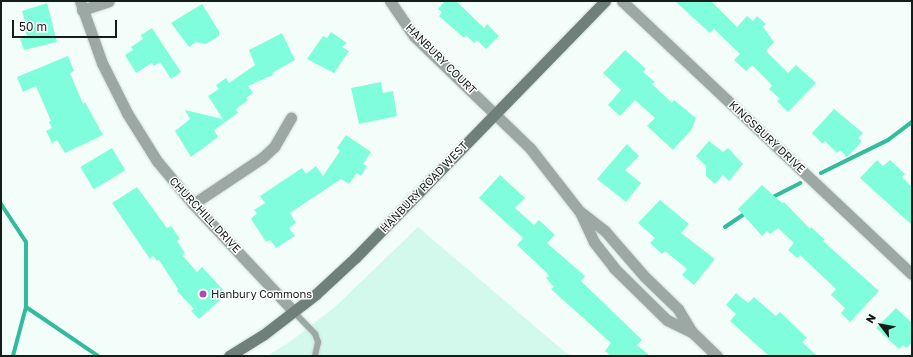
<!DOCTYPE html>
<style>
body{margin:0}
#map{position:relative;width:913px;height:357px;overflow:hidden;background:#f3fefa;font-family:"Golos Text",sans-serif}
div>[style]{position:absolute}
.built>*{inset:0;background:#d3f9ec}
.stream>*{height:4px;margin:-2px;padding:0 2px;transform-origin:2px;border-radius:2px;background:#33bc9b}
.building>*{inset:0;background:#80fedb;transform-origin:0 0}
.roads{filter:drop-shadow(0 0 1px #cfdad6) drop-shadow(0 0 1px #cfdad6)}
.service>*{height:6px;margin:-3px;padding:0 3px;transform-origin:3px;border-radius:3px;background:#9ca8a4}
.minor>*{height:11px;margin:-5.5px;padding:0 5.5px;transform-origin:5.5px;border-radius:5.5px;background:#9ca8a4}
.secondary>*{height:11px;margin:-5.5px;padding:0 5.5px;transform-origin:5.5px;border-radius:5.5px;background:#6f807a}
.dots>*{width:11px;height:11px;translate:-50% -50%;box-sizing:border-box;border:2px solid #fff;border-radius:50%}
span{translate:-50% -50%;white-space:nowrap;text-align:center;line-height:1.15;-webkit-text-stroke:3px #fff;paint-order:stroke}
.street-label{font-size:11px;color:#131e1b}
.poi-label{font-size:11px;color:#131e1b}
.left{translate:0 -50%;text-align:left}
.frame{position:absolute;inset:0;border:2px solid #131e1b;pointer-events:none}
.north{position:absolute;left:861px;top:305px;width:40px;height:40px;-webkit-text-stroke:3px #fff;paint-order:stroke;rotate:302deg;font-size:11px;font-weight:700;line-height:16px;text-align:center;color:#131e1b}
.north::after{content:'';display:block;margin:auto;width:14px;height:18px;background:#131e1b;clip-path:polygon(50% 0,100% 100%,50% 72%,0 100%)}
.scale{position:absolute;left:12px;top:20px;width:105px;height:18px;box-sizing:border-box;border:2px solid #131e1b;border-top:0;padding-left:5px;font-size:12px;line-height:14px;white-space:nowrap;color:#131e1b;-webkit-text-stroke:3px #fff;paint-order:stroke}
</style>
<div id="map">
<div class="built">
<div style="clip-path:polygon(418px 227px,565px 352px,572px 356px,267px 356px,291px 341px,335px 307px)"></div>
</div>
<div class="stream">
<div style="left:821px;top:173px;width:75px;rotate:-26.2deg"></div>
<div style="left:888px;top:140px;width:30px;rotate:-37deg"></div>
<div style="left:771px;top:198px;width:33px;rotate:-27deg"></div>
<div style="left:1px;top:204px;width:45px;rotate:56.7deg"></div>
<div style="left:26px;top:242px;width:65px;rotate:90deg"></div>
<div style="left:26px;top:307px;width:51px;rotate:104.9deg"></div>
<div style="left:725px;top:227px;width:25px;rotate:-34deg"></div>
<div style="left:26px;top:307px;width:87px;rotate:34.2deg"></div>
</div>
<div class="building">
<div style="clip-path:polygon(445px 1px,456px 1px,484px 28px,487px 24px,499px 36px,486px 49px,477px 40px,474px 43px,466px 35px,464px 38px,439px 16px,442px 12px,438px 9px)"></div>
<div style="clip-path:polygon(675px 1px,711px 1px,737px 27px,747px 16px,753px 21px,757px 16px,766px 24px,763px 27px,774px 42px,766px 51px,788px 73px,796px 65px,816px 83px,788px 112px,777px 101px,780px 99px,769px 89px,772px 86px,768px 81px,752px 65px,746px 71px,734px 60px,740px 54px,714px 29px,710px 33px)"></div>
<div style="clip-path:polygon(47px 3px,57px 42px,24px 50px,20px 39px,27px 37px,25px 30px,27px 29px,22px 11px)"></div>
<div style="clip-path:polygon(202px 4px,219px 31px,219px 36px,206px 44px,196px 42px,189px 47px,171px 23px)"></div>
<div style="clip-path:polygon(152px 28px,181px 72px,171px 79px,160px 62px,154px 66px,152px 63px,136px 73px,125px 55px,133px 50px,131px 47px,143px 39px,141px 35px)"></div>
<div style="clip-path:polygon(331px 32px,347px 43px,342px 47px,349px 51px,334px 73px,307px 59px,323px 36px,327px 38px)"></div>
<div style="clip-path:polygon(282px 33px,295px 60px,272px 73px,273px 75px,248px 86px,253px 93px,246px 98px,248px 100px,236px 109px,238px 113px,214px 130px,218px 137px,191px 157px,175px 131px,190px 119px,185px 110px,223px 119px,208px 96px,219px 89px,216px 85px,226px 78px,229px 83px,255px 65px,249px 50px)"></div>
<div style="clip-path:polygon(625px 50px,646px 69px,643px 72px,655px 82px,652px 84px,672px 103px,674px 100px,696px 118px,692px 129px,673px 150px,647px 126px,655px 118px,635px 100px,620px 116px,608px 105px,621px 90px,603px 73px)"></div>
<div style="clip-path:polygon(68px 56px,74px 71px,70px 73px,83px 104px,85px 102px,103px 135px,65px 153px,57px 140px,52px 143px,46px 131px,52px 128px,49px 122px,51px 121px,36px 86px,23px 92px,17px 77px)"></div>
<div style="clip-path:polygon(381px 82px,383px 93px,393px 91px,397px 116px,359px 124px,351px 88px)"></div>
<div style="clip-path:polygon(834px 109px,863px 133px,858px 138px,862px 141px,847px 157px,840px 150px,837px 153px,825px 141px,823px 144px,812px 133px)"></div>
<div style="clip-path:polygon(346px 135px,371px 152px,363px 164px,367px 166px,361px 176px,357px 173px,349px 184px,341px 179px,290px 213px,296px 223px,289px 228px,295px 236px,276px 248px,270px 240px,266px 242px,251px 219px,257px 213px,254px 210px,265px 203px,260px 196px,302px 168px,306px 174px,316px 166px,323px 176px,340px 151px,337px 148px)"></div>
<div style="clip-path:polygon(709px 141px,723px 152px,728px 148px,743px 164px,729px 181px,723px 175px,715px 184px,706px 176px,706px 166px,696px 156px)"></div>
<div style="clip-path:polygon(627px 144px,639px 156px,625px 170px,641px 183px,626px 202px,597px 179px)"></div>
<div style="left:112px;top:148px;width:26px;height:37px;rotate:59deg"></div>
<div style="clip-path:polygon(877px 160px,883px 166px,890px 160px,905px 174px,902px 177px,912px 187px,912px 225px,860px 178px)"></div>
<div style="clip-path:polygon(500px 175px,525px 198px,515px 208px,534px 225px,539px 220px,555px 235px,547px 243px,585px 276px,581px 281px,642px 340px,637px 345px,650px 356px,611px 356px,605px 351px,611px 343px,551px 289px,554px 287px,546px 278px,549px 276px,545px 271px,517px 245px,523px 238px,479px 198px)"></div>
<div style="clip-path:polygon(762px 185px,782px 203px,784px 202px,810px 229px,811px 227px,825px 240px,823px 241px,879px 291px,850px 322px,841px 313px,845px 308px,831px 295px,836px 289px,800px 255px,797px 258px,788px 250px,794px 243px,778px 228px,770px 234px,767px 231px,762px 236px,738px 209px)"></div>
<div style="clip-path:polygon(137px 187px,167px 228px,171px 226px,180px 239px,177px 241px,185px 253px,182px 255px,197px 272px,202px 267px,227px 294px,199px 319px,191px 311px,194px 309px,177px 291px,178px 289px,159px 260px,157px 261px,153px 256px,150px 259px,112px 203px)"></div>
<div style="clip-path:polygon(660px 200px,689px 224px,681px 233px,715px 259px,694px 285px,682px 275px,687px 269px,665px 251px,662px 254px,650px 243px,655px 238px,638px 223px)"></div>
<div style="clip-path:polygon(736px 293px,748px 303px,754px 297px,776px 316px,780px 312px,807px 338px,802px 342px,817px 356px,769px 356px,730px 321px,736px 314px,726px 305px)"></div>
<div style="clip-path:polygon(896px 308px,912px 323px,912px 343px,906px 348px,903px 345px,899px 349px,876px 328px)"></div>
</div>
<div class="roads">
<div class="service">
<div style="left:293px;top:311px;width:32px;rotate:46deg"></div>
<div style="left:315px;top:334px;width:9px;rotate:69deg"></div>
<div style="left:318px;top:342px;width:14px;rotate:102deg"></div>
</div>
<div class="minor">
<div style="left:80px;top:1px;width:66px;rotate:70.5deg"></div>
<div style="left:102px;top:63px;width:56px;rotate:63.4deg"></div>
<div style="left:127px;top:113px;width:57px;rotate:58deg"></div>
<div style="left:157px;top:161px;width:56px;rotate:50.1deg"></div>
<div style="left:193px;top:204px;width:146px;rotate:46.9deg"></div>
<div style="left:390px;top:1px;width:42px;rotate:55.6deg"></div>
<div style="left:414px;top:36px;width:161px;rotate:44deg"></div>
<div style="left:530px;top:148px;width:81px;rotate:52deg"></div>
<div style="left:580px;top:212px;width:33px;rotate:65deg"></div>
<div style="left:594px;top:242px;width:33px;rotate:52deg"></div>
<div style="left:614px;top:268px;width:74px;rotate:44.5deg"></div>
<div style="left:667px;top:320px;width:28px;rotate:26deg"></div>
<div style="left:622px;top:1px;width:398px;rotate:43.3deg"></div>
<div style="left:82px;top:10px;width:28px;rotate:-18deg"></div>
<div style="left:193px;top:204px;width:83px;rotate:-33.7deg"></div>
<div style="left:262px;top:158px;width:16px;rotate:-43deg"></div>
<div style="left:274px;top:147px;width:34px;rotate:-60deg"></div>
<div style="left:582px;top:213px;width:29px;rotate:38deg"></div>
<div style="left:605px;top:231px;width:61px;rotate:49deg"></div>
<div style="left:645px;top:277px;width:46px;rotate:44.1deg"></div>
<div style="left:678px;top:309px;width:27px;rotate:59deg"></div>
<div style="left:692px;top:332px;width:35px;rotate:44deg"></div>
</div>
<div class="secondary">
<div style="left:229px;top:356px;width:40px;rotate:-32deg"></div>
<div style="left:263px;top:335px;width:67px;rotate:-37.7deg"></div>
<div style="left:316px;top:294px;width:54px;rotate:-42.8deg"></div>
<div style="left:356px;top:257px;width:357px;rotate:-45.8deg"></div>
</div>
</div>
<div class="dots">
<div style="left:203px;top:294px;background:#a94cb5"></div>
</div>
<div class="street-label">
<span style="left:441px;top:59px;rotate:45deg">HANBURY COURT</span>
<span style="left:767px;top:137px;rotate:43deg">KINGSBURY DRIVE</span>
<span style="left:424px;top:187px;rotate:-46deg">HANBURY ROAD WEST</span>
<span style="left:205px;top:215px;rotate:47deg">CHURCHILL DRIVE</span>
</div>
<div class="poi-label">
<span class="left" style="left:211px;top:294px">Hanbury Commons</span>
</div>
<div class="frame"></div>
<div class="north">N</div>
<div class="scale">50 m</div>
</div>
